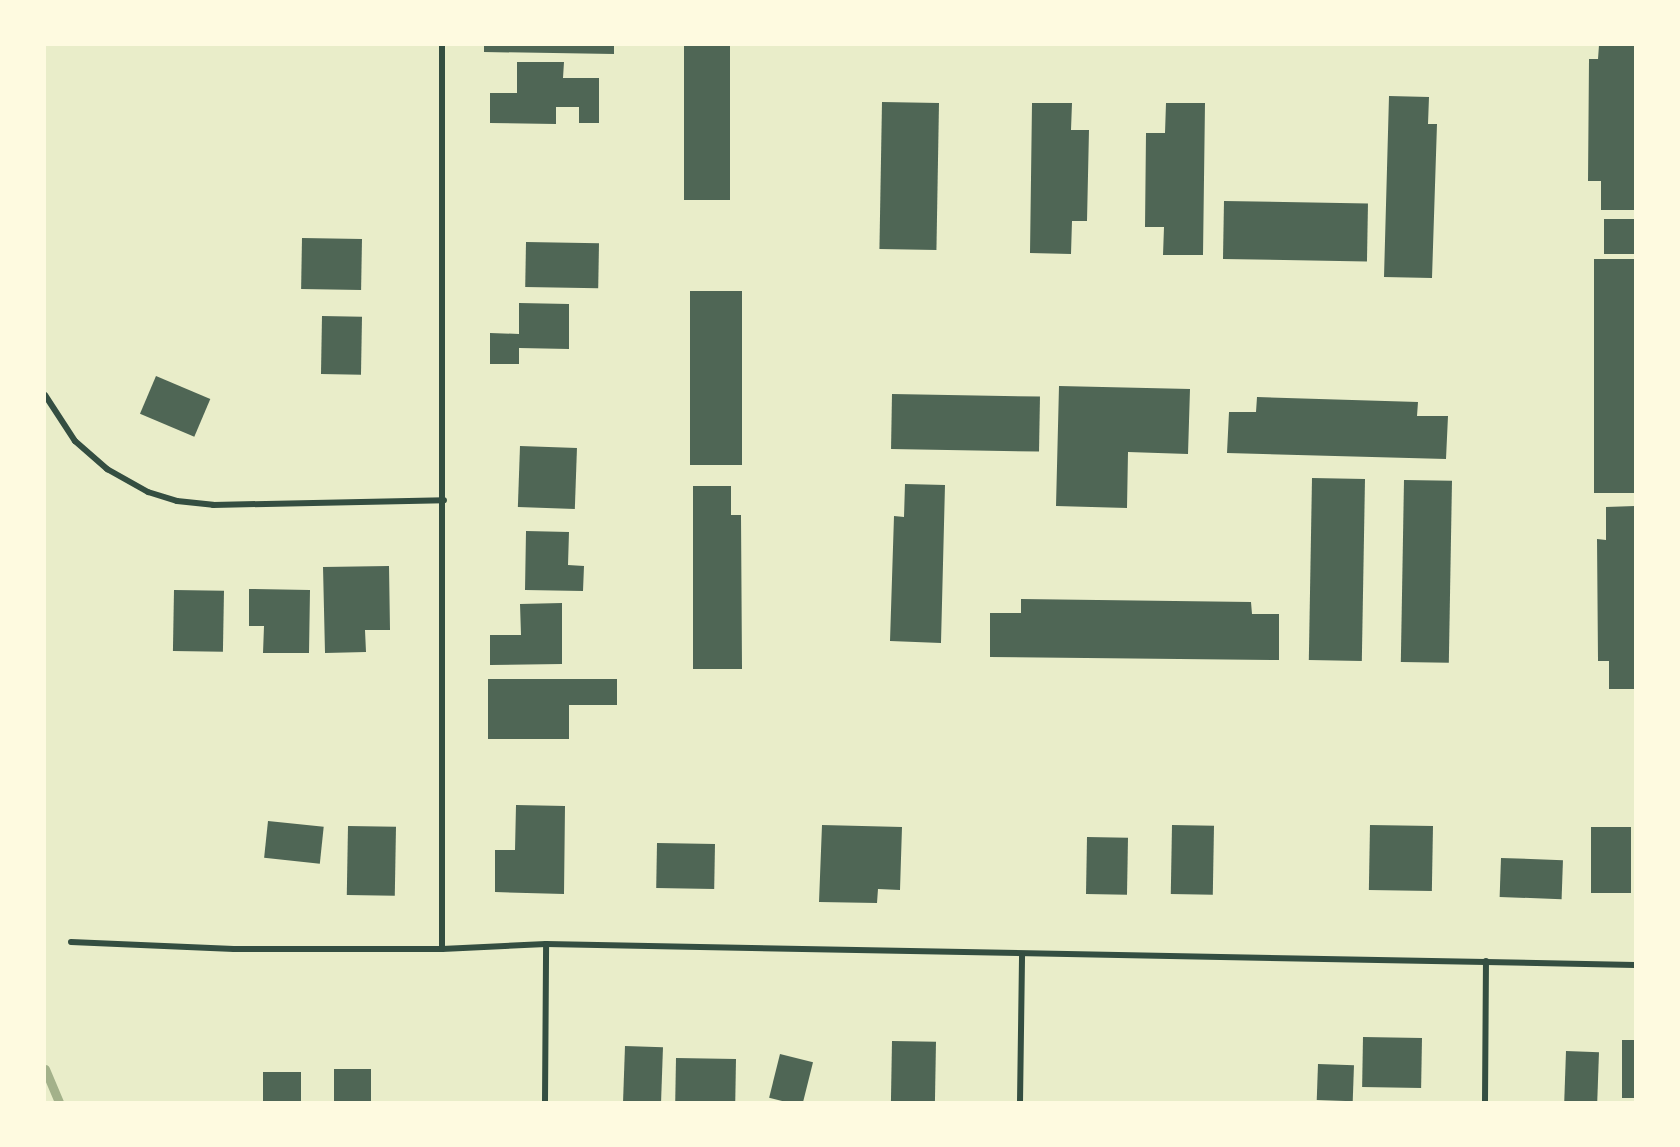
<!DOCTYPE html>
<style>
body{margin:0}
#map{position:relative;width:1680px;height:1147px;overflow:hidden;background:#e9edc9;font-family:"Nunito Sans",sans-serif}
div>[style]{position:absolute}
.stream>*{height:9px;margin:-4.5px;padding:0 4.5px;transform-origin:4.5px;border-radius:4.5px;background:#a3b18a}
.building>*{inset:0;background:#4f6655;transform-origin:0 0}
.minor>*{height:6px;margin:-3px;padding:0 3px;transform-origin:3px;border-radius:3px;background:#344e41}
span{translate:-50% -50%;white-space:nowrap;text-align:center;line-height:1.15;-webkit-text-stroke:5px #fefae0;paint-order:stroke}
.frame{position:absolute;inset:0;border:46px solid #fefae0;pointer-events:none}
</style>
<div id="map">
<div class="stream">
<div style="left:45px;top:1069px;width:36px;rotate:67deg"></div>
</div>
<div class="building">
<div style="clip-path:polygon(484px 45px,614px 45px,614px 54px,484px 52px)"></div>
<div style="left:684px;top:45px;width:46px;height:155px"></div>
<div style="clip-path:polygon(1599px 45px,1635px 45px,1635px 210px,1601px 210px,1601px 181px,1588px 181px,1589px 59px,1598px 59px)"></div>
<div style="clip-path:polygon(517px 62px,564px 62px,563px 78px,599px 78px,599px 123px,579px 123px,579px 107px,556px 107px,556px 124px,490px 123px,490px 93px,517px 93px)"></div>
<div style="clip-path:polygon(1389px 96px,1429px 97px,1428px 124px,1437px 124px,1432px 278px,1384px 277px)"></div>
<div style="left:882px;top:102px;width:57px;height:147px;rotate:1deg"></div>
<div style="clip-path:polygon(1032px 103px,1072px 103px,1071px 130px,1089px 130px,1087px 221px,1072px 221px,1071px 254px,1030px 253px)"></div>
<div style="clip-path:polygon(1166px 103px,1205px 103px,1203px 255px,1163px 255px,1164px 227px,1145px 227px,1146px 133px,1165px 133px)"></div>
<div style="left:1224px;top:201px;width:144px;height:58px;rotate:1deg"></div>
<div style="left:1604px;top:219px;width:31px;height:35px"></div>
<div style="left:302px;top:238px;width:60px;height:51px;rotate:1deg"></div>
<div style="left:526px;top:242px;width:73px;height:45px;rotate:1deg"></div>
<div style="left:1594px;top:259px;width:41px;height:234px"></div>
<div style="left:690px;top:291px;width:52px;height:174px"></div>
<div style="clip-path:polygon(519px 303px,569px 304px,569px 349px,519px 348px,519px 364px,490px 364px,490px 333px,519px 334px)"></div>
<div style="left:322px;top:316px;width:40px;height:58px;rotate:1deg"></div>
<div style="left:156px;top:376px;width:59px;height:41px;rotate:23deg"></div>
<div style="clip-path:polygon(1059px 386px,1190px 389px,1188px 454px,1128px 452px,1127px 508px,1056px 506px)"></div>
<div style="left:892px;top:394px;width:148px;height:55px;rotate:1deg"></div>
<div style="clip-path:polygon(1257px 397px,1418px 402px,1417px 416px,1448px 416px,1446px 459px,1227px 453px,1229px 412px,1256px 412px)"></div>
<div style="left:520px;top:446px;width:57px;height:61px;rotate:2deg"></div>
<div style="left:1312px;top:478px;width:53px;height:182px;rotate:1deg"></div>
<div style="left:1404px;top:480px;width:48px;height:182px;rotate:1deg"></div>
<div style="clip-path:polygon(905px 484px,945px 485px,941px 643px,890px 641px,894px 516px,904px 517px)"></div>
<div style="clip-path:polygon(693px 486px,731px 486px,731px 515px,741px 515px,742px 669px,693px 669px)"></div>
<div style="clip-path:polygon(1635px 506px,1635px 689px,1609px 689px,1609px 661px,1598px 661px,1597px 539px,1606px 540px,1606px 507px)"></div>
<div style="clip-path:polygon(526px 531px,569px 532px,568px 565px,584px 566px,583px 591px,525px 590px)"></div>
<div style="clip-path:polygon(389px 566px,390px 630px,365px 630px,366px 652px,325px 653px,323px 567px)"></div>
<div style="clip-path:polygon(249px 589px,310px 590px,309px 653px,263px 653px,264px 626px,249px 626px)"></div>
<div style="left:174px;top:590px;width:50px;height:61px;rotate:1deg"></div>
<div style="clip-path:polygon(1021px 599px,1251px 602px,1252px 614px,1279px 614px,1279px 660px,990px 657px,990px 613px,1021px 613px)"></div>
<div style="clip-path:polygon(562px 603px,562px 664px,490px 665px,490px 635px,521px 635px,520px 604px)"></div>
<div style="clip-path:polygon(488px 679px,617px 679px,617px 705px,569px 705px,569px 739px,488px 739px)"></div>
<div style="clip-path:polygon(516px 805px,565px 806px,564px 894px,495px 892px,495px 850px,515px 850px)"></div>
<div style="left:268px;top:821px;width:56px;height:37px;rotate:6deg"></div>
<div style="clip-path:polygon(822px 825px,902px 827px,900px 890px,878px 889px,877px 903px,819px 902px)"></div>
<div style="left:1172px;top:825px;width:42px;height:69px;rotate:1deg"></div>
<div style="left:1370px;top:825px;width:63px;height:65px;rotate:1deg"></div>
<div style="left:348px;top:826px;width:48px;height:69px;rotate:1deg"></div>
<div style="left:1591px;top:827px;width:40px;height:66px"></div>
<div style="left:1087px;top:837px;width:41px;height:57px;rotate:1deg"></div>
<div style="left:657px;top:843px;width:58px;height:45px;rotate:1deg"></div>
<div style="left:1501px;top:858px;width:62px;height:39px;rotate:2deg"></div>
<div style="left:1363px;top:1037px;width:59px;height:50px;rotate:1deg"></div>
<div style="left:1622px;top:1040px;width:13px;height:58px"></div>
<div style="left:892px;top:1041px;width:44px;height:61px;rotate:1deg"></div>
<div style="left:625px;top:1046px;width:38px;height:56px;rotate:2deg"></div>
<div style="left:1566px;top:1051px;width:33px;height:51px;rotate:2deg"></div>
<div style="left:780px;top:1054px;width:34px;height:45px;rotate:14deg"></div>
<div style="left:676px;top:1058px;width:60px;height:44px;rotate:1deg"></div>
<div style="left:1318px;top:1064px;width:36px;height:36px;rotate:2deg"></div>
<div style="left:334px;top:1069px;width:37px;height:33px"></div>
<div style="left:263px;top:1072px;width:38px;height:30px"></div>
</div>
<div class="minor">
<div style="left:442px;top:45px;width:904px;rotate:90deg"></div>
<div style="left:45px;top:395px;width:55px;rotate:56.9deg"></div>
<div style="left:75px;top:441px;width:43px;rotate:41.2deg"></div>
<div style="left:107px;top:469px;width:47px;rotate:29.3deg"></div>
<div style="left:148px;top:492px;width:30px;rotate:17deg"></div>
<div style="left:177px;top:501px;width:36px;rotate:6deg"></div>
<div style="left:213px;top:505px;width:231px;rotate:-1.2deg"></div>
<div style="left:71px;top:942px;width:163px;rotate:2.5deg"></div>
<div style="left:234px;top:949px;width:208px"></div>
<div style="left:442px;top:949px;width:104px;rotate:-2.8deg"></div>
<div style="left:546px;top:944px;width:1089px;rotate:1.1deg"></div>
<div style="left:545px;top:1102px;width:158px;rotate:-89.6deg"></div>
<div style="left:1020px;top:1102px;width:146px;rotate:-89.2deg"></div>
<div style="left:1485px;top:1102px;width:141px;rotate:-89.6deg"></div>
</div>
<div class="frame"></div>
</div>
